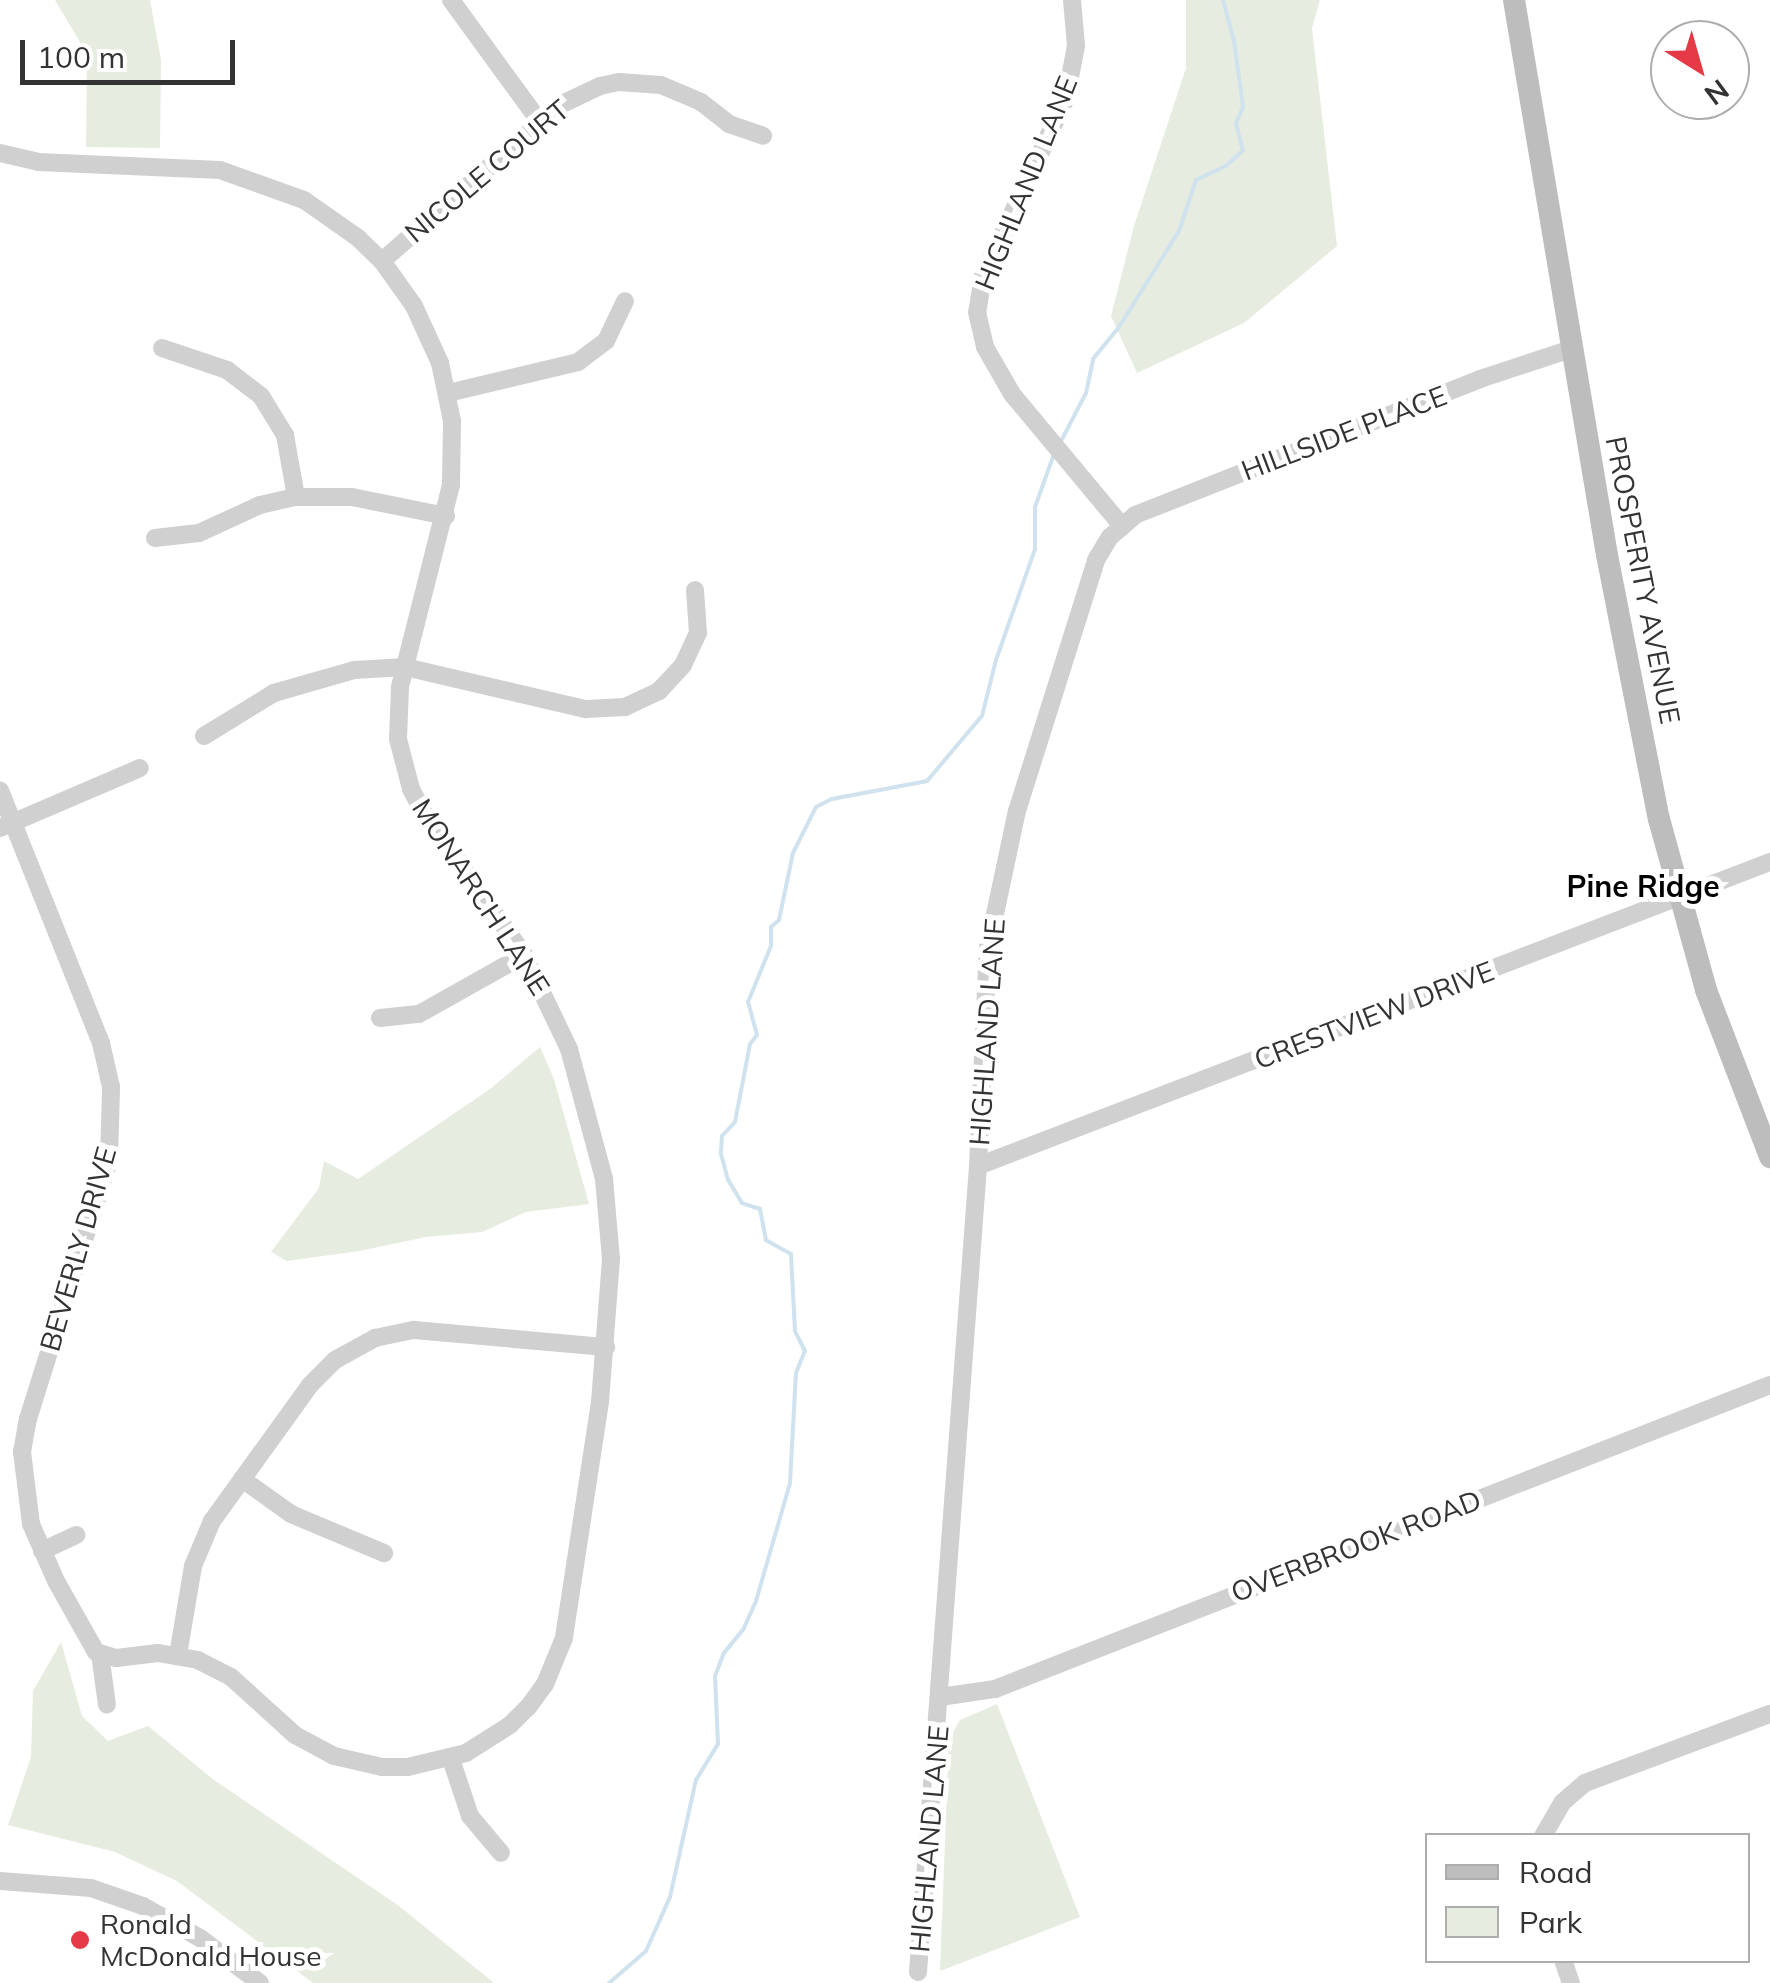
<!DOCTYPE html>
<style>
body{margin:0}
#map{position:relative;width:1770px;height:1983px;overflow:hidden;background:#fff;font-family:Mulish,sans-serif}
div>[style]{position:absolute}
.green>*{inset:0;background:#e6ecdf}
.stream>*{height:4px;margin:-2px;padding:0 2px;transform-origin:2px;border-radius:2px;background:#cfe2ee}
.street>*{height:18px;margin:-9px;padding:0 9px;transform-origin:9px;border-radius:9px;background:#d0d0d0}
.secondary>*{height:22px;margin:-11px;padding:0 11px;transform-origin:11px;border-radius:11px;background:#bdbdbd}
.dots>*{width:28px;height:28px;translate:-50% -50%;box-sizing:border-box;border:5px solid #fff;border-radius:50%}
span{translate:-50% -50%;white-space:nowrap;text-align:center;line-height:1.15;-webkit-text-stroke:10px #fff;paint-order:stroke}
.street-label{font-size:28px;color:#333}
.poi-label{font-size:28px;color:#333}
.left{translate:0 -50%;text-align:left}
.neighbourhood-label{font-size:30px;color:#000;font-weight:700}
.legend{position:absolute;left:1425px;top:1833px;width:325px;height:130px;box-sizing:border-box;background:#fff;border:2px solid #adadad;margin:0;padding:12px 18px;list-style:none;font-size:30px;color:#333}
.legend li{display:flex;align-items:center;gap:20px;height:50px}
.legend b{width:50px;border:2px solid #adadad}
.north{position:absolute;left:1650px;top:20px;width:100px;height:100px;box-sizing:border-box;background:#fff;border:2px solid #adadad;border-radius:50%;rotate:143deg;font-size:28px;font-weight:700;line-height:40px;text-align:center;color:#333}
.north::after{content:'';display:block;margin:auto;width:35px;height:45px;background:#e63946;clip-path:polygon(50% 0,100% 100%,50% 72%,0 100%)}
.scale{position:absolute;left:20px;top:40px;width:215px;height:45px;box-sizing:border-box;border:5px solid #333;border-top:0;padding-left:12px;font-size:30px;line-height:35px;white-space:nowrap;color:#333;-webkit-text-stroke:8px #fff;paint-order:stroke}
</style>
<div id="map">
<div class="green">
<div style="clip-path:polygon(55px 0,150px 0,161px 60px,160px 148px,86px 147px,87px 54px)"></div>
<div style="clip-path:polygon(1186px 0,1320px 0,1312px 28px,1337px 246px,1244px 323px,1137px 373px,1111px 316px,1134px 226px,1186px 68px)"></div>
<div style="clip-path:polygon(540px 1047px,554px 1079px,589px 1204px,526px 1212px,482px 1232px,426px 1237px,359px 1251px,287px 1261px,271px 1252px,319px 1188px,324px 1161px,358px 1179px,490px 1089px)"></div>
<div style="clip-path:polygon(61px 1642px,82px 1716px,108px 1741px,148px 1726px,214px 1780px,399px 1906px,494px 1983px,313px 1983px,177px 1881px,115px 1852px,8px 1825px,31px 1757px,33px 1691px)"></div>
<div style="clip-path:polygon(997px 1704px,1080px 1917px,940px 1971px,949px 1739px,960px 1720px)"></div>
</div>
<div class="stream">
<div style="left:1060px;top:443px;width:56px;rotate:-62.5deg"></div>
<div style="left:1086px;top:393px;width:35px;rotate:-78deg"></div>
<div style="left:1093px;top:359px;width:41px;rotate:-50.9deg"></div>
<div style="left:1119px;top:327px;width:113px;rotate:-58deg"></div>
<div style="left:1179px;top:231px;width:54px;rotate:-71.6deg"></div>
<div style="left:1196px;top:180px;width:33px;rotate:-25deg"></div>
<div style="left:1226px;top:166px;width:23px;rotate:-43deg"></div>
<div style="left:1243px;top:150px;width:28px;rotate:-105deg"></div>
<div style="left:1236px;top:123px;width:17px;rotate:-66deg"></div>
<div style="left:1243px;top:107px;width:67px;rotate:-97.8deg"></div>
<div style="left:1234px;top:41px;width:42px;rotate:-105deg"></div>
<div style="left:609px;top:1983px;width:49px;rotate:-40.9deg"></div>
<div style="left:646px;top:1951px;width:59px;rotate:-66deg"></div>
<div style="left:670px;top:1897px;width:120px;rotate:-77.5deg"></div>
<div style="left:696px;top:1780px;width:42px;rotate:-58.6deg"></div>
<div style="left:718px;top:1744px;width:68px;rotate:-92.5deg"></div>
<div style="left:715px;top:1676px;width:25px;rotate:-69deg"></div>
<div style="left:724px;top:1653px;width:32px;rotate:-51deg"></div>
<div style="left:744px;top:1628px;width:30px;rotate:-66deg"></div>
<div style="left:756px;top:1601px;width:123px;rotate:-73.9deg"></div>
<div style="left:790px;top:1483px;width:110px;rotate:-86.9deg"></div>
<div style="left:796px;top:1373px;width:24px;rotate:-68deg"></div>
<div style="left:805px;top:1351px;width:22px;rotate:-117deg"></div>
<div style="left:795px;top:1331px;width:77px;rotate:-93deg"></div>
<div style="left:791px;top:1254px;width:29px;rotate:-151deg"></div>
<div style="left:766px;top:1240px;width:32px;rotate:-101deg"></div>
<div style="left:760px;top:1209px;width:19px;rotate:-162deg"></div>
<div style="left:742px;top:1203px;width:27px;rotate:-121deg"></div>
<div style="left:728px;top:1180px;width:28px;rotate:-105deg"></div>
<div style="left:721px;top:1153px;width:17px;rotate:-87deg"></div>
<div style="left:722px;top:1136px;width:19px;rotate:-47deg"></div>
<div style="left:735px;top:1122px;width:79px;rotate:-79.1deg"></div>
<div style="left:750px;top:1044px;width:11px;rotate:-52deg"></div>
<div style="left:757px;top:1035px;width:34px;rotate:-105deg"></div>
<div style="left:748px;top:1002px;width:61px;rotate:-67.7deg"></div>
<div style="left:771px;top:946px;width:19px;rotate:-90deg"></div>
<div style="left:771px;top:927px;width:11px;rotate:-41deg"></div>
<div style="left:779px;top:920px;width:68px;rotate:-78.2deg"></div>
<div style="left:793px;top:853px;width:51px;rotate:-63.4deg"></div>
<div style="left:816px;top:807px;width:18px;rotate:-27deg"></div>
<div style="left:832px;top:799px;width:97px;rotate:-10.7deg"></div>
<div style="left:927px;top:781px;width:85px;rotate:-49.8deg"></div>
<div style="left:982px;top:716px;width:58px;rotate:-76deg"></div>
<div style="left:996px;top:660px;width:118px;rotate:-70.6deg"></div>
<div style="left:1035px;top:549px;width:42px;rotate:-90deg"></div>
<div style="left:1035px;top:507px;width:59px;rotate:-70.3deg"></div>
</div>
<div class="street">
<div style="left:451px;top:0;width:151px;rotate:53.9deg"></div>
<div style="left:1072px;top:0;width:46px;rotate:85deg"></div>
<div style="left:1076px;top:46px;width:53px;rotate:100.9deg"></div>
<div style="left:1066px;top:98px;width:196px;rotate:115deg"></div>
<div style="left:983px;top:276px;width:36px;rotate:99deg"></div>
<div style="left:977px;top:312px;width:36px;rotate:77deg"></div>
<div style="left:985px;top:347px;width:54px;rotate:60.1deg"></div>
<div style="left:1012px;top:394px;width:170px;rotate:50.2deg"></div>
<div style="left:0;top:153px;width:39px;rotate:13deg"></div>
<div style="left:38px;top:162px;width:182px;rotate:2.5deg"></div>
<div style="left:220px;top:170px;width:89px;rotate:19.7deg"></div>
<div style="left:304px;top:200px;width:66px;rotate:35.1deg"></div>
<div style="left:358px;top:238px;width:33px;rotate:44deg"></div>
<div style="left:382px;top:261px;width:55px;rotate:54.6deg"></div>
<div style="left:414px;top:306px;width:63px;rotate:65.5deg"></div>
<div style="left:440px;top:363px;width:59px;rotate:78.3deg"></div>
<div style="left:452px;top:421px;width:64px;rotate:90.9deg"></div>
<div style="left:451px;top:485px;width:208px;rotate:104.2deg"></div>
<div style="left:400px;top:687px;width:52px;rotate:92.2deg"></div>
<div style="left:398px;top:739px;width:52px;rotate:75.4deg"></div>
<div style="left:411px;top:789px;width:27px;rotate:62deg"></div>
<div style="left:424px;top:813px;width:174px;rotate:54.8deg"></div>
<div style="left:524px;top:955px;width:104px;rotate:64.4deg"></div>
<div style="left:569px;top:1049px;width:135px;rotate:74.9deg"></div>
<div style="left:604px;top:1179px;width:80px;rotate:85deg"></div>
<div style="left:611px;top:1259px;width:143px;rotate:94.4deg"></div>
<div style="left:600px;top:1402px;width:239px;rotate:98.7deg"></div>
<div style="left:564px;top:1638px;width:50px;rotate:112.4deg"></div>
<div style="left:545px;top:1684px;width:29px;rotate:126deg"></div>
<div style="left:528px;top:1707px;width:25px;rotate:135deg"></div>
<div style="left:510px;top:1725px;width:52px;rotate:147.5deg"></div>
<div style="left:466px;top:1753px;width:60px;rotate:166.4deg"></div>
<div style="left:408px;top:1767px;width:26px;rotate:180deg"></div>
<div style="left:382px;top:1767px;width:49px;rotate:-167.1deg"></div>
<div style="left:334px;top:1756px;width:44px;rotate:-151.7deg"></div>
<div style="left:295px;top:1735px;width:86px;rotate:-137.8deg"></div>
<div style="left:231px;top:1677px;width:37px;rotate:-153deg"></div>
<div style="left:198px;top:1660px;width:41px;rotate:-170.1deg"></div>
<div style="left:158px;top:1653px;width:42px;rotate:173.2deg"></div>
<div style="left:116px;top:1658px;width:21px;rotate:-163deg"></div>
<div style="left:96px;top:1652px;width:81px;rotate:-119.4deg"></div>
<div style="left:56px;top:1581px;width:62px;rotate:-113.7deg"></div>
<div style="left:31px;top:1524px;width:73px;rotate:-97.1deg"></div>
<div style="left:22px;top:1452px;width:34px;rotate:-80deg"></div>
<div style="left:28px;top:1419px;width:271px;rotate:-72.6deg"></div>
<div style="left:109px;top:1160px;width:73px;rotate:-88.4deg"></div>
<div style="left:111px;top:1087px;width:45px;rotate:-102.8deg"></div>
<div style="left:101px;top:1043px;width:272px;rotate:-111.8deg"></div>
<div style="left:382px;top:261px;width:237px;rotate:-41.2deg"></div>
<div style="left:560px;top:105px;width:44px;rotate:-25.4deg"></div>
<div style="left:600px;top:86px;width:19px;rotate:-12deg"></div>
<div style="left:619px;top:82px;width:42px;rotate:4.1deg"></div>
<div style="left:661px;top:85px;width:43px;rotate:23deg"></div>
<div style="left:701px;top:102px;width:36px;rotate:38deg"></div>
<div style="left:729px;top:124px;width:36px;rotate:19deg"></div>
<div style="left:162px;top:348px;width:69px;rotate:18.7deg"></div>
<div style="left:227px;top:370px;width:43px;rotate:37.4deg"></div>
<div style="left:261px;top:396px;width:46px;rotate:58.4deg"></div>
<div style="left:285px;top:435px;width:63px;rotate:79.9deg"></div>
<div style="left:448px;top:393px;width:134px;rotate:-13.4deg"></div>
<div style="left:578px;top:362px;width:35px;rotate:-37deg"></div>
<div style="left:606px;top:341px;width:44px;rotate:-64.6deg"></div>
<div style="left:155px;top:538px;width:44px;rotate:-6.5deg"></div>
<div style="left:199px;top:533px;width:67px;rotate:-24.7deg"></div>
<div style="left:260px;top:505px;width:37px;rotate:-13deg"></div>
<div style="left:296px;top:497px;width:56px"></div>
<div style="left:352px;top:497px;width:96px;rotate:11.4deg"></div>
<div style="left:204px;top:736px;width:82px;rotate:-31.6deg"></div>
<div style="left:274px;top:693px;width:83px;rotate:-16deg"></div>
<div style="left:354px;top:670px;width:51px;rotate:-3.4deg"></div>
<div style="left:405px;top:667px;width:186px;rotate:13.1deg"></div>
<div style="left:586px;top:709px;width:39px;rotate:-3deg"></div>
<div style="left:625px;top:707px;width:38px;rotate:-25deg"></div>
<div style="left:659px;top:691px;width:35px;rotate:-47deg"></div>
<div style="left:683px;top:665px;width:35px;rotate:-65deg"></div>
<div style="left:698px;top:633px;width:43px;rotate:-94deg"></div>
<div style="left:0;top:828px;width:152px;rotate:-23.2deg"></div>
<div style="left:380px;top:1018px;width:39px;rotate:-6deg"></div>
<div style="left:419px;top:1014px;width:120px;rotate:-29.3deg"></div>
<div style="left:978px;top:1166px;width:848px;rotate:-21deg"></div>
<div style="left:242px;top:1479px;width:60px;rotate:35.5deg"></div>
<div style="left:291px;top:1514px;width:101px;rotate:22.8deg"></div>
<div style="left:42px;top:1551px;width:38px;rotate:-25deg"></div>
<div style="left:100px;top:1654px;width:51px;rotate:82.2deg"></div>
<div style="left:178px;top:1655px;width:90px;rotate:-80.4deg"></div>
<div style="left:193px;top:1566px;width:49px;rotate:-67.1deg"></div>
<div style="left:212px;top:1521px;width:168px;rotate:-54.2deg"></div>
<div style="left:310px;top:1385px;width:35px;rotate:-45deg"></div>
<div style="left:335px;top:1360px;width:46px;rotate:-28.8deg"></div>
<div style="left:375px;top:1338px;width:40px;rotate:-12deg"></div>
<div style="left:414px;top:1330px;width:193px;rotate:5.1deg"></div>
<div style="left:940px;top:1697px;width:56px;rotate:-8.3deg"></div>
<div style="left:995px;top:1689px;width:832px;rotate:-21.42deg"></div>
<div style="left:451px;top:1759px;width:60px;rotate:71.6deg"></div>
<div style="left:470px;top:1816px;width:48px;rotate:50deg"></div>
<div style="left:1543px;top:1836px;width:39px;rotate:-60deg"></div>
<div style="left:1563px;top:1802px;width:29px;rotate:-41deg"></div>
<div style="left:1585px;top:1783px;width:197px;rotate:-20.5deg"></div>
<div style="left:0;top:1881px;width:91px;rotate:4.4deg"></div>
<div style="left:91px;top:1888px;width:55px;rotate:19.1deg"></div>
<div style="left:143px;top:1906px;width:65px;rotate:29.3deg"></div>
<div style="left:200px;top:1938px;width:75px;rotate:36.9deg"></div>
<div style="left:1563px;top:1960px;width:24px;rotate:71deg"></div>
<div style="left:918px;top:1972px;width:808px;rotate:-85.74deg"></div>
<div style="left:978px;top:1166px;width:219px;rotate:-87.4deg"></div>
<div style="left:988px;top:947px;width:139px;rotate:-78deg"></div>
<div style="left:1017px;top:811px;width:263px;rotate:-72.5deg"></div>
<div style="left:1096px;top:560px;width:27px;rotate:-59deg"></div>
<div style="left:1110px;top:537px;width:33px;rotate:-41deg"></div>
<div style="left:1135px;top:515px;width:371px;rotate:-21.5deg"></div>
<div style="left:1480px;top:379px;width:96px;rotate:-18.2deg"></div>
</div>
<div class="secondary">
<div style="left:1514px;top:0;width:563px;rotate:80.49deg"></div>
<div style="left:1607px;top:555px;width:269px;rotate:78.9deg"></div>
<div style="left:1659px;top:819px;width:177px;rotate:74.6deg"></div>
<div style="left:1706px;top:990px;width:179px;rotate:69deg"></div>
</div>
<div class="dots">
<div style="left:80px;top:1940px;background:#e63946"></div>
</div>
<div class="street-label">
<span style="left:487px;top:171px;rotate:-40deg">NICOLE COURT</span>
<span style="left:1026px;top:183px;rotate:-68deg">HIGHLAND LANE</span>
<span style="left:1344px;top:433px;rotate:-21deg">HILLSIDE PLACE</span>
<span style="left:1643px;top:580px;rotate:79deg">PROSPERITY AVENUE</span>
<span style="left:481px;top:897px;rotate:57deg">MONARCH LANE</span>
<span style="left:1374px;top:1015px;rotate:-21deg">CRESTVIEW DRIVE</span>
<span style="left:987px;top:1032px;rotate:-86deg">HIGHLAND LANE</span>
<span style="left:78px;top:1249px;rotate:-74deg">BEVERLY DRIVE</span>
<span style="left:1356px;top:1546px;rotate:-21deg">OVERBROOK ROAD</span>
<span style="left:929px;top:1839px;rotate:-85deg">HIGHLAND LANE</span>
</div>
<div class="poi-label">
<span class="left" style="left:100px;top:1940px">Ronald<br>McDonald House</span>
</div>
<div class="neighbourhood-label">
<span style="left:1643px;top:886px">Pine Ridge</span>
</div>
<ul class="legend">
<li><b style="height:12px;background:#bdbdbd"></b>Road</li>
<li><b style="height:28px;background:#e6ecdf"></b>Park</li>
</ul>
<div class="north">N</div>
<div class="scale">100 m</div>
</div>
